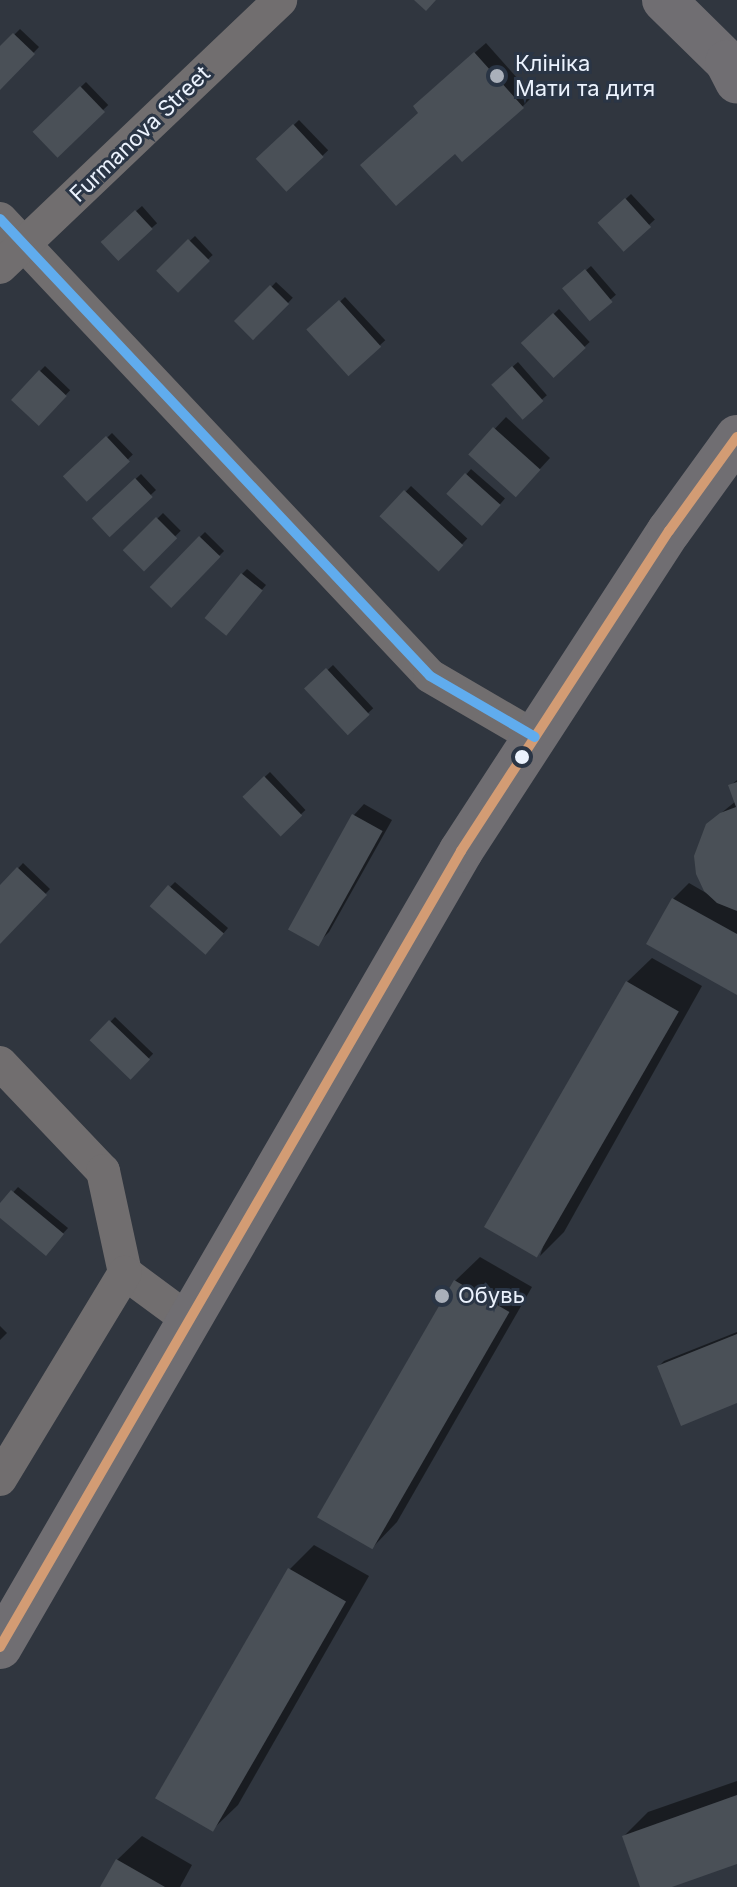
<!DOCTYPE html>
<meta charset="utf-8">
<style>
body{margin:0}
#map{position:relative;width:737px;height:1887px;overflow:hidden;background:#30363f;font-family:Inter,sans-serif}
div>[style]{position:absolute}
.shadow>*{inset:0;background:#0007;transform-origin:0 0}
.building>*{inset:0;background:#4a5057;transform-origin:0 0}
.minor>*{height:34px;margin:-17px;padding:0 17px;transform-origin:17px;border-radius:17px;background:#716e6f}
.primary>*{height:44px;margin:-22px;padding:0 22px;transform-origin:22px;border-radius:22px;background:#706e72}
.bus-1>*{height:10px;margin:-5px;padding:0 5px;transform-origin:5px;border-radius:5px;background:#d39c74}
.bus-2>*{height:10px;margin:-5px;padding:0 5px;transform-origin:5px;border-radius:5px;background:#60acee}
.dots>*{width:22px;height:22px;translate:-50% -50%;box-sizing:border-box;border:4px solid #2a3545;border-radius:50%}
span{translate:-50% -50%;white-space:nowrap;text-align:center;line-height:1.15;-webkit-text-stroke:6px #2a3545;paint-order:stroke}
.poi-label{font-size:22px;color:#ebf2fd}
.left{translate:0 -50%;text-align:left}
.street-label{font-size:22px;color:#ebf2fd}
</style>
<div id="map">
<div class="shadow">
<div style="clip-path:polygon(20px 29px,39px 47px,0 88px,0 49px)"></div>
<div style="clip-path:polygon(486px 43px,533px 96px,522px 107px,421px 112px,426px 95px)"></div>
<div style="left:86px;top:82px;width:32px;height:71px;rotate:46deg"></div>
<div style="left:299px;top:120px;width:42px;height:57px;rotate:46deg"></div>
<div style="left:631px;top:194px;width:35px;height:42px;rotate:47deg"></div>
<div style="left:142px;top:206px;width:23px;height:52px;rotate:49deg"></div>
<div style="left:195px;top:236px;width:26px;height:50px;rotate:47deg"></div>
<div style="left:591px;top:266px;width:38px;height:35px;rotate:49deg"></div>
<div style="left:276px;top:282px;width:23px;height:55px;rotate:43deg"></div>
<div style="left:345px;top:297px;width:59px;height:49px;rotate:47deg"></div>
<div style="left:559px;top:309px;width:45px;height:49px;rotate:47deg"></div>
<div style="left:518px;top:362px;width:44px;height:34px;rotate:49deg"></div>
<div style="left:45px;top:366px;width:35px;height:45px;rotate:44deg"></div>
<div style="clip-path:polygon(506px 417px,550px 458px,526px 484px,471px 454px)"></div>
<div style="left:112px;top:433px;width:30px;height:63px;rotate:46deg"></div>
<div style="left:471px;top:469px;width:45px;height:33px;rotate:41deg"></div>
<div style="left:141px;top:474px;width:22px;height:64px;rotate:47deg"></div>
<div style="left:411px;top:486px;width:77px;height:42px;rotate:43deg"></div>
<div style="left:163px;top:513px;width:25px;height:52px;rotate:45deg"></div>
<div style="left:205px;top:532px;width:27px;height:76px;rotate:45deg"></div>
<div style="clip-path:polygon(247px 569px,266px 585px,230px 627px,242px 574px)"></div>
<div style="left:333px;top:665px;width:59px;height:35px;rotate:47deg"></div>
<div style="left:270px;top:772px;width:52px;height:35px;rotate:47deg"></div>
<div style="clip-path:polygon(737px 780px,737px 993px,673px 899px,689px 883px,708px 894px,720px 814px,736px 801px,730px 786px)"></div>
<div style="clip-path:polygon(364px 804px,392px 820px,329px 932px,318px 943px,354px 815px)"></div>
<div style="clip-path:polygon(23px 863px,50px 889px,0 941px,0 888px)"></div>
<div style="clip-path:polygon(175px 882px,228px 928px,211px 948px,170px 887px)"></div>
<div style="clip-path:polygon(652px 958px,702px 986px,564px 1232px,540px 1256px,627px 982px)"></div>
<div style="left:115px;top:1017px;width:53px;height:33px;rotate:44deg"></div>
<div style="clip-path:polygon(18px 1187px,68px 1228px,50px 1248px,0 1216px,0 1207px)"></div>
<div style="clip-path:polygon(480px 1257px,532px 1287px,397px 1522px,373px 1547px,455px 1281px)"></div>
<div style="clip-path:polygon(0 1326px,7px 1333px,0 1340px)"></div>
<div style="clip-path:polygon(737px 1332px,737px 1401px,659px 1366px,664px 1361px)"></div>
<div style="clip-path:polygon(314px 1545px,369px 1576px,238px 1805px,213px 1829px,290px 1569px)"></div>
<div style="clip-path:polygon(737px 1781px,737px 1862px,666px 1887px,642px 1887px,624px 1836px,648px 1812px)"></div>
<div style="clip-path:polygon(142px 1836px,192px 1865px,180px 1887px,102px 1887px,117px 1860px)"></div>
</div>
<div class="building">
<div style="clip-path:polygon(414px 0,436px 0,426px 11px)"></div>
<div style="clip-path:polygon(13px 33px,35px 54px,0 90px,0 46px)"></div>
<div style="clip-path:polygon(474px 52px,524px 108px,462px 162px,455px 154px,396px 206px,360px 165px,418px 113px,413px 106px)"></div>
<div style="left:80px;top:86px;width:36px;height:66px;rotate:46deg"></div>
<div style="left:293px;top:124px;width:45px;height:51px;rotate:47deg"></div>
<div style="left:625px;top:198px;width:39px;height:37px;rotate:48deg"></div>
<div style="left:135px;top:210px;width:26px;height:47px;rotate:47deg"></div>
<div style="left:188px;top:239px;width:31px;height:45px;rotate:45deg"></div>
<div style="left:585px;top:269px;width:43px;height:30px;rotate:50deg"></div>
<div style="left:270px;top:285px;width:27px;height:51px;rotate:45deg"></div>
<div style="left:339px;top:300px;width:63px;height:44px;rotate:48deg"></div>
<div style="left:553px;top:313px;width:48px;height:44px;rotate:47deg"></div>
<div style="left:512px;top:366px;width:47px;height:28px;rotate:48deg"></div>
<div style="left:39px;top:370px;width:38px;height:41px;rotate:43deg"></div>
<div style="left:493px;top:427px;width:64px;height:37px;rotate:42deg"></div>
<div style="left:106px;top:436px;width:35px;height:59px;rotate:47deg"></div>
<div style="left:465px;top:473px;width:48px;height:28px;rotate:42deg"></div>
<div style="left:135px;top:478px;width:26px;height:59px;rotate:47deg"></div>
<div style="left:404px;top:490px;width:81px;height:36px;rotate:43deg"></div>
<div style="left:156px;top:517px;width:30px;height:47px;rotate:45deg"></div>
<div style="left:199px;top:536px;width:30px;height:71px;rotate:44deg"></div>
<div style="left:241px;top:573px;width:28px;height:58px;rotate:39deg"></div>
<div style="left:326px;top:668px;width:64px;height:30px;rotate:47deg"></div>
<div style="left:264px;top:776px;width:55px;height:30px;rotate:46deg"></div>
<div style="clip-path:polygon(737px 782px,737px 911px,717px 903px,704px 891px,696px 874px,694px 856px,706px 824px,720px 813px,736px 807px,728px 785px)"></div>
<div style="left:352px;top:814px;width:35px;height:132px;rotate:29deg"></div>
<div style="clip-path:polygon(17px 867px,47px 895px,0 944px,0 885px)"></div>
<div style="left:168px;top:885px;width:74px;height:28px;rotate:41deg"></div>
<div style="clip-path:polygon(672px 898px,737px 934px,737px 995px,646px 944px)"></div>
<div style="left:626px;top:981px;width:61px;height:284px;rotate:30deg"></div>
<div style="left:109px;top:1020px;width:57px;height:28px;rotate:44deg"></div>
<div style="clip-path:polygon(11px 1190px,64px 1234px,46px 1256px,0 1218px,0 1203px)"></div>
<div style="left:454px;top:1280px;width:64px;height:274px;rotate:30deg"></div>
<div style="clip-path:polygon(737px 1334px,737px 1403px,681px 1426px,657px 1366px)"></div>
<div style="left:288px;top:1568px;width:67px;height:266px;rotate:30deg"></div>
<div style="clip-path:polygon(737px 1795px,737px 1864px,672px 1887px,640px 1887px,622px 1836px)"></div>
<div style="clip-path:polygon(116px 1859px,165px 1887px,100px 1887px)"></div>
</div>
<div class="minor">
<div style="left:0;top:219px;width:627px;rotate:46.74deg"></div>
<div style="left:430px;top:676px;width:121px;rotate:30.2deg"></div>
<div style="left:0;top:267px;width:387px;rotate:-43.6deg"></div>
<div style="left:0;top:1063px;width:149px;rotate:46.4deg"></div>
<div style="left:103px;top:1171px;width:104px;rotate:77.8deg"></div>
<div style="left:125px;top:1273px;width:81px;rotate:36.4deg"></div>
<div style="left:0;top:1479px;width:241px;rotate:-58.8deg"></div>
</div>
<div class="primary">
<div style="left:664px;top:0;width:88px;rotate:44.5deg"></div>
<div style="left:727px;top:62px;width:22px;rotate:63deg"></div>
<div style="left:0;top:1647px;width:920px;rotate:-59.92deg"></div>
<div style="left:461px;top:851px;width:382px;rotate:-57deg"></div>
<div style="left:669px;top:531px;width:116px;rotate:-54.1deg"></div>
</div>
<div class="bus-1">
<div style="left:0;top:1647px;width:920px;rotate:-59.92deg"></div>
<div style="left:461px;top:851px;width:382px;rotate:-57deg"></div>
<div style="left:669px;top:531px;width:116px;rotate:-54.1deg"></div>
</div>
<div class="bus-2">
<div style="left:0;top:219px;width:627px;rotate:46.74deg"></div>
<div style="left:430px;top:676px;width:121px;rotate:30.2deg"></div>
</div>
<div class="dots">
<div style="left:497px;top:76px;background:#aab0ba"></div>
<div style="left:522px;top:757px;background:#ebf2fd"></div>
<div style="left:442px;top:1296px;background:#aab0ba"></div>
</div>
<div class="poi-label">
<span class="left" style="left:515px;top:76px">Клініка<br>Мати та дитя</span>
<span class="left" style="left:458px;top:1296px">Обувь</span>
</div>
<div class="street-label">
<span style="left:140px;top:134px;rotate:-44deg">Furmanova Street</span>
</div>
</div>
